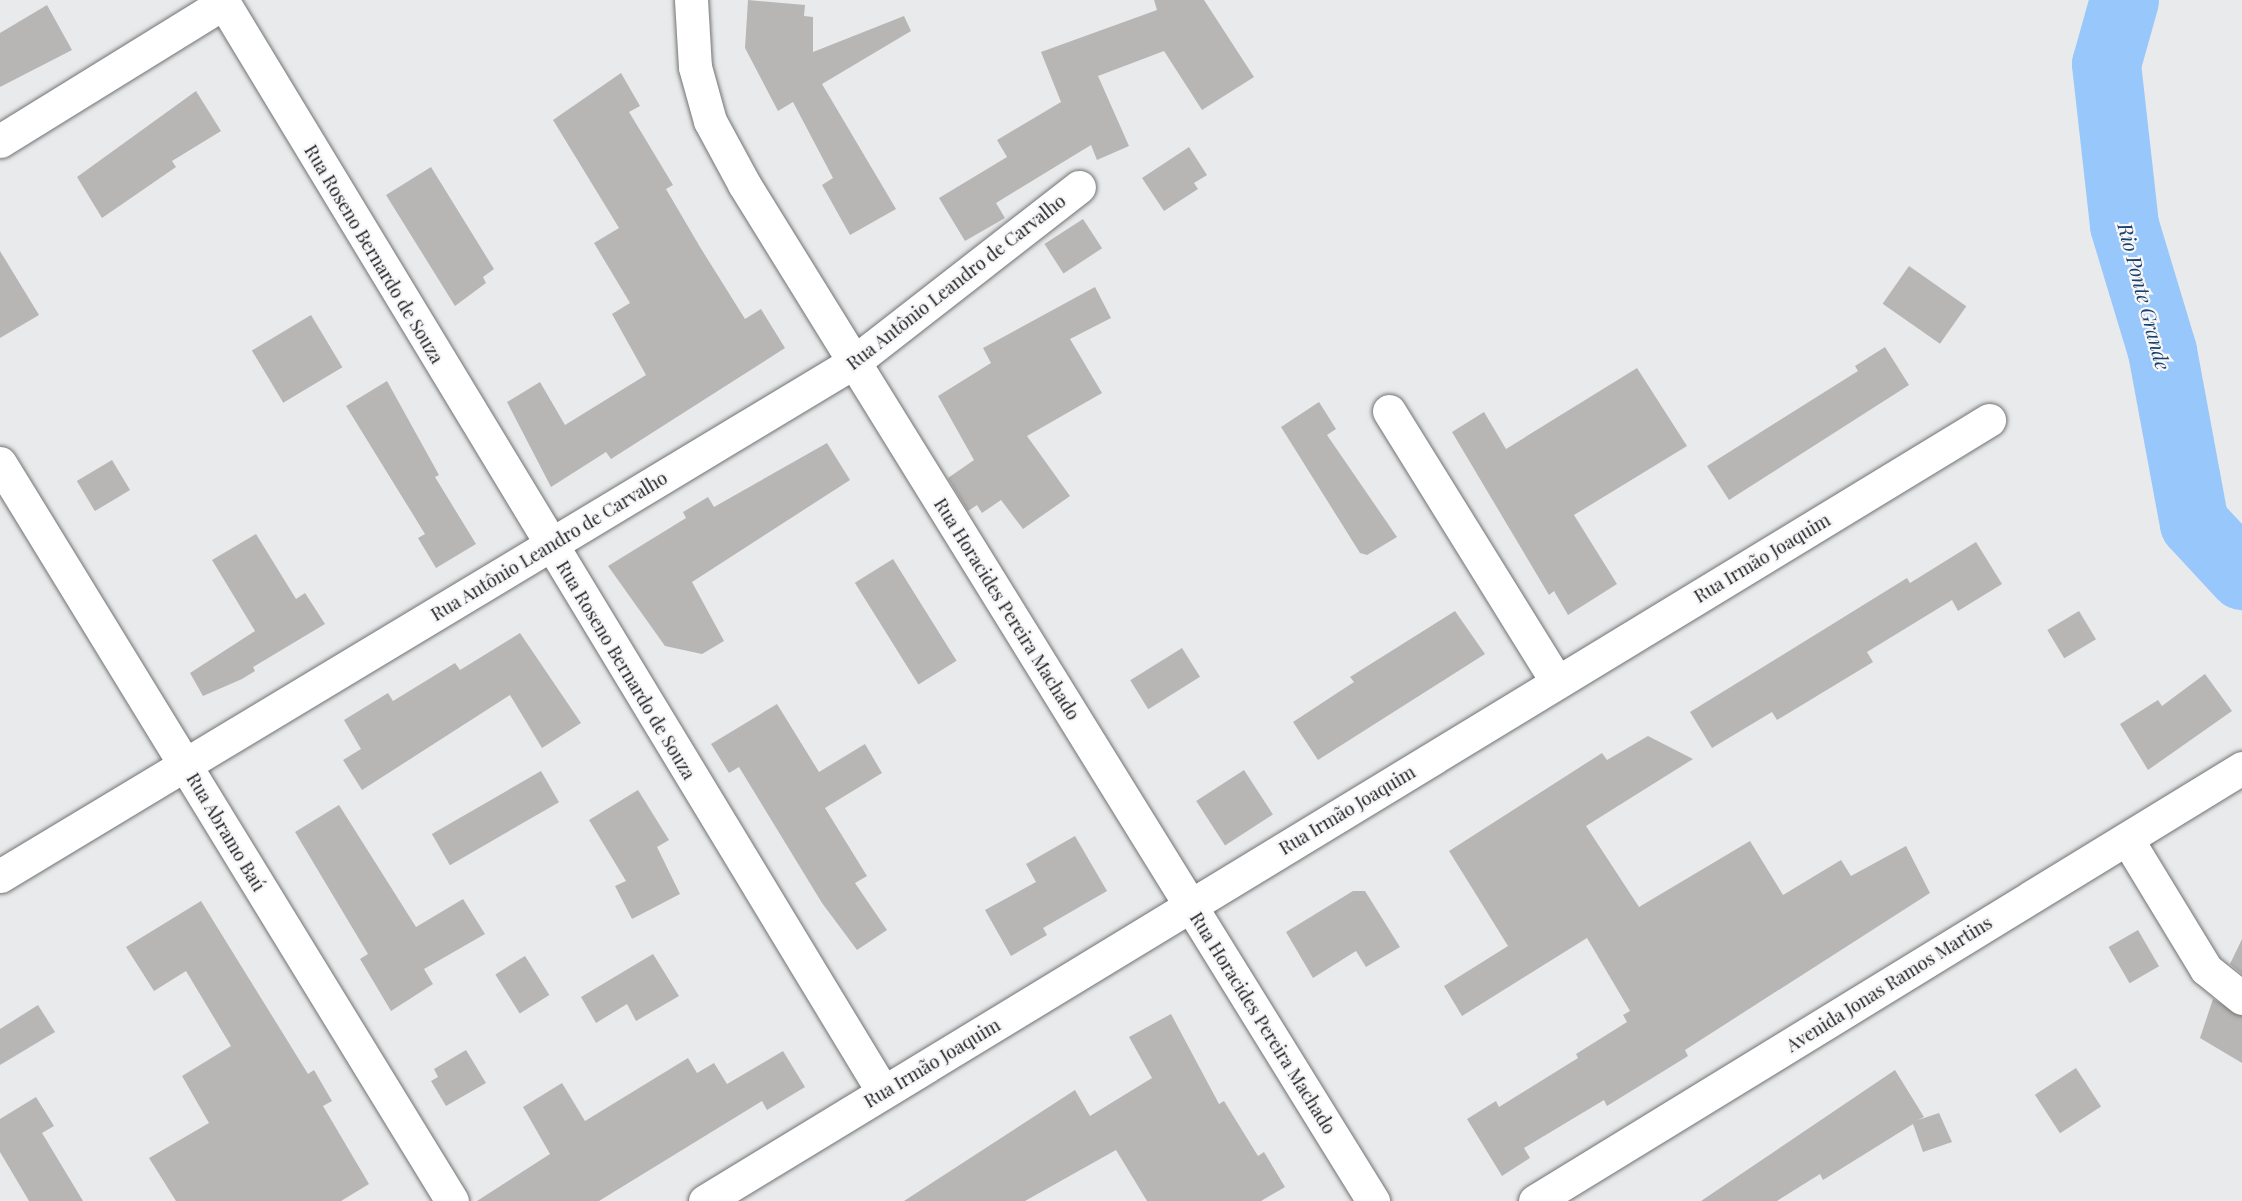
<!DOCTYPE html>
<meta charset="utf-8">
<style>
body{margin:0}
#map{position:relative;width:2242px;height:1201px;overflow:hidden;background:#e9eaeb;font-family:"Playfair Display",serif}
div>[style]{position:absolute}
.river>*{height:69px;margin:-34.5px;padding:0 34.5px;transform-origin:34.5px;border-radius:34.5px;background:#97c7fb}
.building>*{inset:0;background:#b8b6b5;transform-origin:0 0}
.roads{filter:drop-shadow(0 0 2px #727374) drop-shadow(0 0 2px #727374)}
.street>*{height:33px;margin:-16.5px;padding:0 16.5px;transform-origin:16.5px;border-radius:16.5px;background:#fff}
.secondary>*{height:33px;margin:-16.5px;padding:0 16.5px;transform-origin:16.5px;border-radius:16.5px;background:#fff}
span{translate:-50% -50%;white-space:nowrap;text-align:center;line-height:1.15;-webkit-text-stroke:4.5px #f7f7f9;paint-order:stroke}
.street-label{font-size:18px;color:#212122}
.water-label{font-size:20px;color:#18416b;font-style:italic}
</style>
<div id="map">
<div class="river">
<div style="left:2124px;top:0;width:66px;rotate:105.7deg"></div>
<div style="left:2106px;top:64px;width:162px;rotate:83.6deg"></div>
<div style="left:2124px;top:225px;width:132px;rotate:73.2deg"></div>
<div style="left:2162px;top:351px;width:175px;rotate:79.5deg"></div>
<div style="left:2194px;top:523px;width:71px;rotate:47.3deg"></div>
</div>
<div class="building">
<div style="clip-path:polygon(748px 0,805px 5px,804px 16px,813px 17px,813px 52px,904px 16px,911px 31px,822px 84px,896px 209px,850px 235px,822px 185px,833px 178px,793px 102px,778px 111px,745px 48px)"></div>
<div style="clip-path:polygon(1154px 0,1204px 0,1254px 77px,1202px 110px,1164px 51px,1098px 76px,1129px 146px,1097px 160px,1091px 145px,996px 203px,1005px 218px,965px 241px,939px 198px,1007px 157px,997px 140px,1061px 102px,1041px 52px,1157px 10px)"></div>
<div style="clip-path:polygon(47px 5px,72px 50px,0 87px,0 33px)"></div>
<div style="clip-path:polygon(621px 73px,640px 106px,629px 112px,673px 185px,666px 189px,700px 247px,745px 319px,761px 309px,785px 348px,611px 459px,606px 452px,551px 487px,507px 402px,540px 382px,565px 425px,646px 375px,612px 314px,630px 303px,594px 243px,619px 228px,553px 120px)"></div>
<div style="clip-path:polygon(196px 91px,221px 131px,172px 161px,176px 167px,102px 218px,77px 177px)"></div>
<div style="clip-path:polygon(1189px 147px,1207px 175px,1194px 183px,1198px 189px,1164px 211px,1142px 178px)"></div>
<div style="clip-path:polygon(431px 167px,494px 269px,483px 277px,486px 283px,455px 306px,386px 195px)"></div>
<div style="left:1083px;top:219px;width:35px;height:46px;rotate:57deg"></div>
<div style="clip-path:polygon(0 251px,39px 315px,0 338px)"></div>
<div style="left:1909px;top:266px;width:70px;height:46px;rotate:35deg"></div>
<div style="clip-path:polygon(1095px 287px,1111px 318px,1070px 339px,1102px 393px,1027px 436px,1070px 496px,1023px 529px,1001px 500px,982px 513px,977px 505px,968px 511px,948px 478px,974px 460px,938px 396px,991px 363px,983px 348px)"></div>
<div style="left:311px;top:315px;width:61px;height:69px;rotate:59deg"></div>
<div style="clip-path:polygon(1885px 347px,1909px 385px,1729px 500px,1707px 466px,1858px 371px,1855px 366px)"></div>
<div style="clip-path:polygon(1637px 368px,1687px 446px,1574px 515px,1617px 584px,1568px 615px,1554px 591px,1549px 595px,1452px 432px,1484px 412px,1506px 449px)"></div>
<div style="clip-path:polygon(387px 381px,439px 475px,435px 477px,476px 544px,436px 568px,418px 538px,425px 534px,346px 406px)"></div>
<div style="clip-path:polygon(1319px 402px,1336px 429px,1327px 435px,1397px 537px,1367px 555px,1360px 553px,1281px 427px)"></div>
<div style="clip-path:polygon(827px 443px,850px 480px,692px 582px,724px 641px,702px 654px,665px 646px,608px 566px,686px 518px,683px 512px,708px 497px,714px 507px)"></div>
<div style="left:112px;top:460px;width:35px;height:41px;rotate:59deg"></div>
<div style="clip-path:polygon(256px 534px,296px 599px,305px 593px,325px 624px,253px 667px,255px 671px,242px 679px,203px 696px,190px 673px,255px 631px,212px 560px)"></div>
<div style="clip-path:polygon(1976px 542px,2002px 584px,1958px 611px,1952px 600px,1867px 652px,1873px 662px,1777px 720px,1772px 712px,1712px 748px,1690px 712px,1907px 578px,1910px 583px)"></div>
<div style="left:893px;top:559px;width:120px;height:45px;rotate:58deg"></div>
<div style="clip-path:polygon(1455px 611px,1485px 654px,1318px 760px,1293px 722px,1354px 682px,1350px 677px)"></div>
<div style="left:2079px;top:611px;width:33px;height:37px;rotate:59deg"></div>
<div style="clip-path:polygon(520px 633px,581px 723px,542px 748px,510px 695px,362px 790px,343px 760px,361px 749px,344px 720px,388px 693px,393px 701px,455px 663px,460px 670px)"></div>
<div style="left:1182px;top:648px;width:34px;height:61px;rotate:58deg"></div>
<div style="clip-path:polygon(2205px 674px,2232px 711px,2148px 770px,2120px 724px,2158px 700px,2162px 706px)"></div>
<div style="clip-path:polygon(777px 704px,819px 772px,865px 744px,882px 773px,825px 808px,867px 876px,855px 883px,887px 930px,857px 950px,822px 903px,739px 767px,729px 773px,711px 744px)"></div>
<div style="clip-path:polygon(1648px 736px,1693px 759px,1586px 826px,1639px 907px,1750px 841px,1783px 895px,1841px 860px,1851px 876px,1906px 846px,1930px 893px,1685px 1050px,1688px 1056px,1607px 1106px,1604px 1100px,1524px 1148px,1530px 1158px,1502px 1176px,1467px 1119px,1496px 1101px,1499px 1107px,1578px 1058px,1576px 1054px,1627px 1022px,1623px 1015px,1630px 1011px,1587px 938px,1462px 1016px,1444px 986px,1508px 946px,1449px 851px,1602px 753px,1607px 760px)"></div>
<div style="left:1244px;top:770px;width:53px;height:57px;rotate:57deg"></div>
<div style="left:541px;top:771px;width:36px;height:126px;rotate:60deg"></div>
<div style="clip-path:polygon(638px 790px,669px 840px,657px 847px,680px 894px,632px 919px,615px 886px,626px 881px,589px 820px)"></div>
<div style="clip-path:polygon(339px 805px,416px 927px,463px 899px,485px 934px,424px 969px,433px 984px,391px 1011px,360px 959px,368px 954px,295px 832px)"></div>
<div style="clip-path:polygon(1075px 836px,1107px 891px,1043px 928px,1047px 935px,1011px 956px,985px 910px,1036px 882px,1026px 864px)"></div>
<div style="clip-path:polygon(1353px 891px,1365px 891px,1400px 947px,1366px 967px,1356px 951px,1313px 978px,1286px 932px)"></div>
<div style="clip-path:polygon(201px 901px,308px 1074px,314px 1070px,332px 1101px,323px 1106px,369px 1184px,341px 1201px,176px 1201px,149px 1158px,209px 1123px,182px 1076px,231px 1046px,186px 971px,154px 991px,126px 947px)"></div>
<div style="left:2138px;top:930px;width:42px;height:34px;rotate:60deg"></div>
<div style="clip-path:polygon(2242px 939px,2242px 974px,2230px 964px)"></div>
<div style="clip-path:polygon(653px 954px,679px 996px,636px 1021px,627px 1004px,596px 1023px,581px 997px)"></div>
<div style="left:525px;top:956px;width:46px;height:35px;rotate:58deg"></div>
<div style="clip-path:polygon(2213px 999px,2242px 1016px,2242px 1063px,2200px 1038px)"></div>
<div style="clip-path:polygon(38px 1005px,55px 1032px,0 1065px,0 1029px)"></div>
<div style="clip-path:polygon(1171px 1014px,1219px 1104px,1224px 1101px,1258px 1156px,1264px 1152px,1285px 1187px,1261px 1201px,1147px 1201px,1116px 1150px,1025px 1201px,904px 1201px,1075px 1090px,1090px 1116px,1152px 1078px,1129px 1037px)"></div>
<div style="clip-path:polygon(466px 1050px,486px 1083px,446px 1106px,431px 1081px,438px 1077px,434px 1069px)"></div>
<div style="clip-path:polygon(783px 1051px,805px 1087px,767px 1110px,762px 1101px,599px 1201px,477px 1201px,550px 1154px,523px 1107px,562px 1083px,585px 1121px,688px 1058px,697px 1073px,714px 1063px,727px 1084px)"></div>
<div style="left:2076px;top:1068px;width:46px;height:49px;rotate:57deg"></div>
<div style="clip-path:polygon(1895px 1070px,1924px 1117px,1918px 1120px,1939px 1113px,1952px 1142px,1923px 1152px,1913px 1124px,1823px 1180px,1820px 1174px,1777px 1201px,1701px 1201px)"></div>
<div style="clip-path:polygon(36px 1097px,54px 1126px,42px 1133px,83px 1201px,29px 1201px,0 1152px,0 1119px)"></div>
</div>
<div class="roads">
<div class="street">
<div style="left:222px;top:0;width:1276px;rotate:58.81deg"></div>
<div style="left:691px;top:0;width:67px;rotate:86.6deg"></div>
<div style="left:695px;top:67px;width:56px;rotate:74.5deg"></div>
<div style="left:710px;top:121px;width:72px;rotate:61.6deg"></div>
<div style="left:744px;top:184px;width:1196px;rotate:58.26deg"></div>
<div style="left:0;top:141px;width:261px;rotate:-31.7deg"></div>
<div style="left:1389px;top:411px;width:319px;rotate:58.2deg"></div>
<div style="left:0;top:463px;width:865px;rotate:58.51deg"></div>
<div style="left:2127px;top:839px;width:152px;rotate:58.7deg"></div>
<div style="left:2206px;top:969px;width:46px;rotate:38.9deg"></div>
<div style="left:0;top:876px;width:997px;rotate:-31.04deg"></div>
<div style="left:854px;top:362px;width:285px;rotate:-37.9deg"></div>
<div style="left:705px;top:1201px;width:1503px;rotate:-31.31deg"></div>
</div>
<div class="secondary">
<div style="left:1535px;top:1201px;width:829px;rotate:-31.49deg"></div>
</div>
</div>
<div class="street-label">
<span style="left:374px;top:254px;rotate:59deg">Rua Roseno Bernardo de Souza</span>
<span style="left:956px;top:282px;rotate:-38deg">Rua Antônio Leandro de Carvalho</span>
<span style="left:549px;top:546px;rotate:-31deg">Rua Antônio Leandro de Carvalho</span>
<span style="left:1762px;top:558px;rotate:-31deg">Rua Irmão Joaquim</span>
<span style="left:1007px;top:609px;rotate:58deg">Rua Horacides Pereira Machado</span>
<span style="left:626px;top:670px;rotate:59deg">Rua Roseno Bernardo de Souza</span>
<span style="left:1347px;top:810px;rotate:-31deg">Rua Irmão Joaquim</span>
<span style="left:226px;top:832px;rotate:59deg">Rua Abramo Baú</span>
<span style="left:1889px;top:984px;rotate:-32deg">Avenida Jonas Ramos Martins</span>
<span style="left:1263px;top:1023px;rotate:58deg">Rua Horacides Pereira Machado</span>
<span style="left:932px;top:1063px;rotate:-31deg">Rua Irmão Joaquim</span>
</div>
<div class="water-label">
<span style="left:2145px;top:296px;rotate:75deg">Rio Ponte Grande</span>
</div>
</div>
